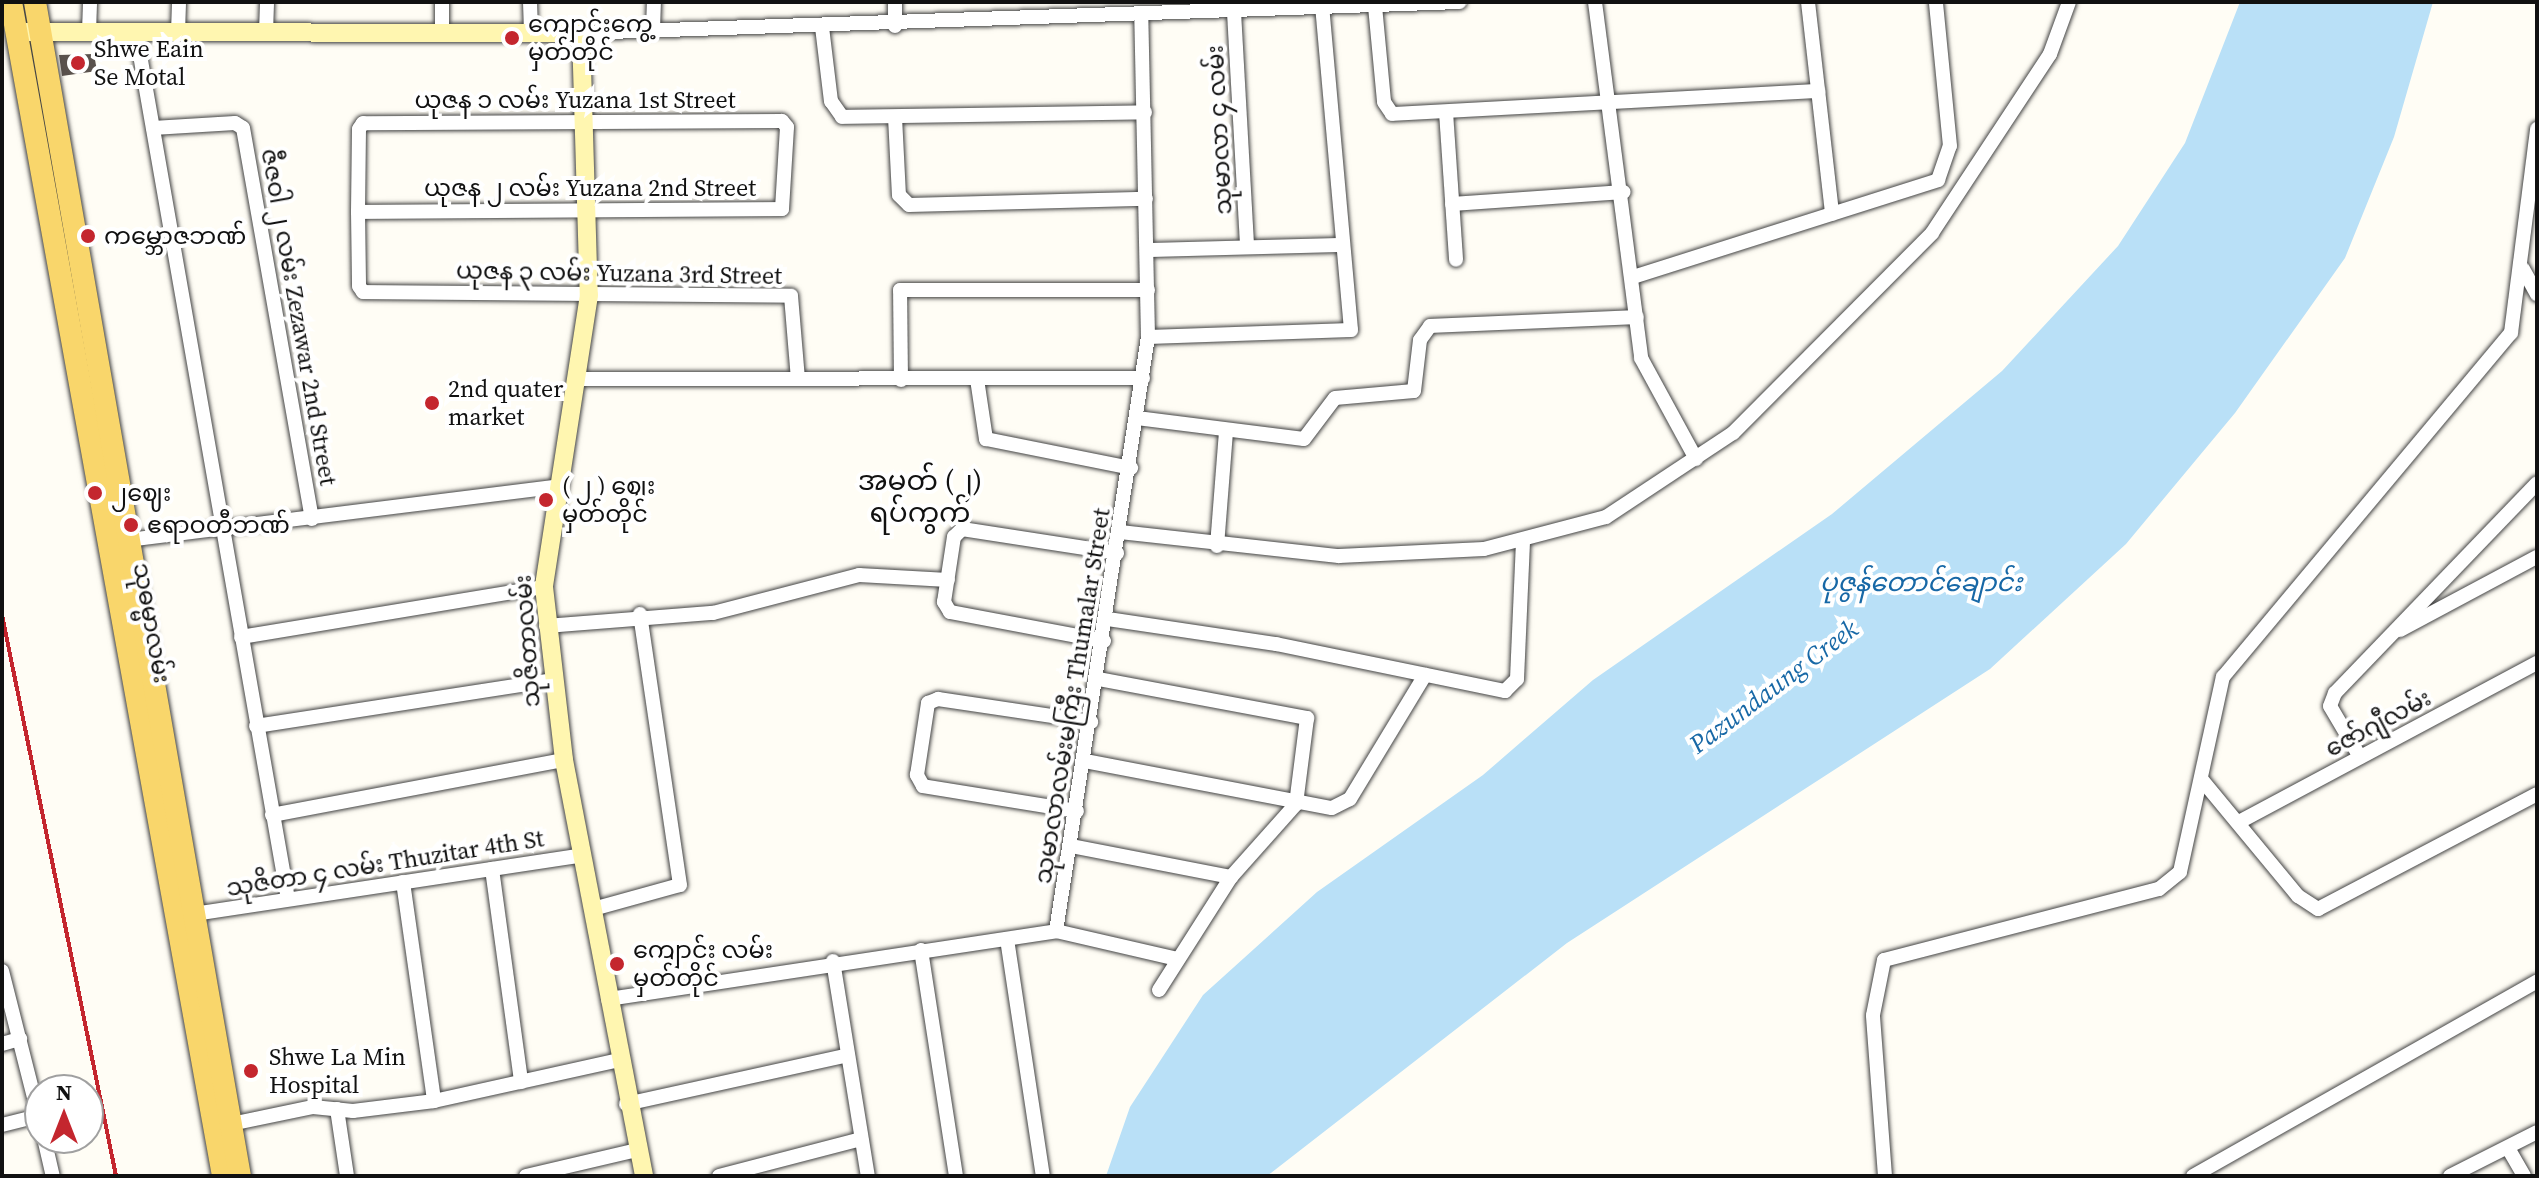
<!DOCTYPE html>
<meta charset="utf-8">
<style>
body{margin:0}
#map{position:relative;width:2539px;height:1178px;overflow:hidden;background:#fffdf5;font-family:"Source Serif 4","Noto Sans Myanmar",serif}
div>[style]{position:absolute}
.water>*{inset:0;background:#b9e0f7}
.building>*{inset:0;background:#5a524d}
.roads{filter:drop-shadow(0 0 2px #444) drop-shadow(0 0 2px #444)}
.street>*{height:14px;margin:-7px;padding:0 7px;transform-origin:7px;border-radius:7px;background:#fff}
.secondary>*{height:18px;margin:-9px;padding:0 9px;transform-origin:9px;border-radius:9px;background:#fff6b0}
.primary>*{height:22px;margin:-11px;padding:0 11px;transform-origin:11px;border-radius:11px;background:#f9d66b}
.rail>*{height:4px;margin:-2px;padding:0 2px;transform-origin:2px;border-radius:2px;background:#c4262e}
.dots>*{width:22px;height:22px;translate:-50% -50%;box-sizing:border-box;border:4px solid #fff;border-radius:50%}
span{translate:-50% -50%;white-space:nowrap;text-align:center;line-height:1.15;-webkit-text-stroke:8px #fff;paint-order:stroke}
.poi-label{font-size:24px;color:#111}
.left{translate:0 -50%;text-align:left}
.street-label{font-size:24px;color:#111}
.water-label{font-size:26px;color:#1768a6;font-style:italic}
.quarter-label{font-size:28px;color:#111}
.frame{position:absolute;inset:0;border:4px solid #111;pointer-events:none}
.north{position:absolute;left:24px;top:1074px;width:80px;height:80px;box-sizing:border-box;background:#fff;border:2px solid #a0a0a0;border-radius:50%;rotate:0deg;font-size:22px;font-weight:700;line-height:32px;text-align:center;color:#111}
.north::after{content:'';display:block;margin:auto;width:28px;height:36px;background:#c4262e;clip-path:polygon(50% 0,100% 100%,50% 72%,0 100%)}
</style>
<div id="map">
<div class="water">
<div style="clip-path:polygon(2240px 2px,2433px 2px,2394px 137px,2345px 258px,2235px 413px,2126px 544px,1990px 669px,1567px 943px,1267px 1176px,1106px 1176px,1130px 1107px,1203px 995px,1317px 892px,1483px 775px,1593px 680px,1832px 514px,2002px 371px,2118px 246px,2185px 143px)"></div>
</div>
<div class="building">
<div style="clip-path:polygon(94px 54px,97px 71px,62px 76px,59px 55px)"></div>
</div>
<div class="roads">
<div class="street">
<div style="left:442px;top:2px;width:29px;rotate:90deg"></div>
<div style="left:530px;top:2px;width:29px;rotate:88deg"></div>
<div style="left:895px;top:2px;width:24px;rotate:90deg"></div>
<div style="left:1595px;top:2px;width:359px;rotate:82.6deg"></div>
<div style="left:1641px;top:358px;width:115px;rotate:61.4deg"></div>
<div style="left:1808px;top:2px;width:213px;rotate:83.5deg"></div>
<div style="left:1375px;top:6px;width:96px;rotate:84.6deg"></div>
<div style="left:1384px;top:102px;width:14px;rotate:56deg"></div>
<div style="left:1392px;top:114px;width:427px;rotate:-3.1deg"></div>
<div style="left:1234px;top:12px;width:234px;rotate:86.8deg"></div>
<div style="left:822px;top:27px;width:75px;rotate:83.1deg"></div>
<div style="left:831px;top:101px;width:19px;rotate:55deg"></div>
<div style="left:842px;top:117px;width:303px;rotate:-0.9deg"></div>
<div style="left:653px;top:29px;width:27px;rotate:-88deg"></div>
<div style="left:89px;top:32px;width:30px;rotate:-88deg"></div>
<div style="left:136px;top:32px;width:880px;rotate:80.06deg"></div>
<div style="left:178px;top:32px;width:30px;rotate:-88deg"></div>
<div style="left:266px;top:32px;width:30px;rotate:-88deg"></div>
<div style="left:581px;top:33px;width:879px;rotate:-2.02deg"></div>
<div style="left:1446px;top:112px;width:148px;rotate:86.1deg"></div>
<div style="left:895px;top:117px;width:78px;rotate:87.1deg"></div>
<div style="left:899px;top:195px;width:14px;rotate:45deg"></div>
<div style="left:909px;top:205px;width:237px;rotate:-1.5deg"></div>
<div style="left:153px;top:128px;width:82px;rotate:-3.5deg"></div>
<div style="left:235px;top:123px;width:9px;rotate:32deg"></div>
<div style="left:243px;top:128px;width:397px;rotate:80deg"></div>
<div style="left:1452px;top:204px;width:172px;rotate:-4deg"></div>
<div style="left:358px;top:212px;width:424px;rotate:-0.4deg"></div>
<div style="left:782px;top:209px;width:82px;rotate:-86.5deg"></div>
<div style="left:787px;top:127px;width:8px;rotate:-130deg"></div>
<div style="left:782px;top:121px;width:419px;rotate:179.7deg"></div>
<div style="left:363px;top:123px;width:7px;rotate:124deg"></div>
<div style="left:359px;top:129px;width:83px;rotate:90.7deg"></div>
<div style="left:358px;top:212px;width:74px;rotate:89.2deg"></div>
<div style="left:359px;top:286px;width:7px;rotate:56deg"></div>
<div style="left:363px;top:292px;width:428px;rotate:0.5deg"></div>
<div style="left:791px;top:296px;width:83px;rotate:85.2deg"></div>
<div style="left:1148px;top:250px;width:193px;rotate:-1.5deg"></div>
<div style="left:2523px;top:269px;width:29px;rotate:61deg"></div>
<div style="left:1633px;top:277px;width:320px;rotate:-17.6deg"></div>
<div style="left:1938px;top:180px;width:36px;rotate:-71deg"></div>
<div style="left:1950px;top:146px;width:145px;rotate:-95.6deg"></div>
<div style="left:1148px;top:337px;width:203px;rotate:-2deg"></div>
<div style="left:1351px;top:330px;width:323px;rotate:-95.1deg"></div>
<div style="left:579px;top:379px;width:564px;rotate:-0.1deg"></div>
<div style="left:977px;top:379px;width:61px;rotate:81.5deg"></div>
<div style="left:986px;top:439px;width:148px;rotate:11.3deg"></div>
<div style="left:901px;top:380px;width:90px;rotate:-90.6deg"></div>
<div style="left:900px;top:290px;width:248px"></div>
<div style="left:1137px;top:418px;width:168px;rotate:7.2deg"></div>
<div style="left:1304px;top:439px;width:51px;rotate:-52.9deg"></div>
<div style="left:1335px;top:398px;width:79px;rotate:-5.1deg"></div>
<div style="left:1414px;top:391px;width:51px;rotate:-83.3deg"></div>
<div style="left:1420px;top:340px;width:17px;rotate:-54deg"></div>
<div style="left:1430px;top:326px;width:207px;rotate:-2.5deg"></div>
<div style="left:1120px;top:532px;width:220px;rotate:6.3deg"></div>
<div style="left:1339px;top:556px;width:145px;rotate:-2.8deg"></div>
<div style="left:1484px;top:549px;width:126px;rotate:-14.7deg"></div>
<div style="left:1606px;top:517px;width:152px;rotate:-33.5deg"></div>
<div style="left:1733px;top:433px;width:282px;rotate:-45.1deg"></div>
<div style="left:1932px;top:233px;width:214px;rotate:-56.6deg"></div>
<div style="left:2050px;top:54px;width:55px;rotate:-69.9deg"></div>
<div style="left:128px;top:540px;width:430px;rotate:-7.1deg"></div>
<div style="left:1217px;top:546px;width:114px;rotate:-85.5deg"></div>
<div style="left:1108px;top:619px;width:170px;rotate:8.5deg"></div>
<div style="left:1276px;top:644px;width:234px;rotate:11.6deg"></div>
<div style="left:1505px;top:691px;width:17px;rotate:-45deg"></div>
<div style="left:1517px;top:679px;width:138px;rotate:-87.5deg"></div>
<div style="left:546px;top:626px;width:168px;rotate:-4.5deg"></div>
<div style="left:713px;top:613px;width:151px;rotate:-14.6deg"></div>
<div style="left:859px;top:575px;width:89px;rotate:3.2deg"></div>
<div style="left:2400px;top:630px;width:155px;rotate:-28.1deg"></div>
<div style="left:241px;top:637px;width:307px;rotate:-9.4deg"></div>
<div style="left:1104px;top:641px;width:157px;rotate:-169.3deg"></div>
<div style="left:950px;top:612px;width:12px;rotate:-121deg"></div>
<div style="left:944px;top:602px;width:66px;rotate:-81.3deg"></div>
<div style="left:954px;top:537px;width:11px;rotate:-45deg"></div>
<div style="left:962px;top:529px;width:157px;rotate:8.8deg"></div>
<div style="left:1098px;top:679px;width:213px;rotate:10.6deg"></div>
<div style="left:1307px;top:718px;width:87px;rotate:97.3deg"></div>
<div style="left:256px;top:726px;width:300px;rotate:-8.8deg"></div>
<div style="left:2360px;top:757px;width:59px;rotate:-120.5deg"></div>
<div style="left:2330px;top:706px;width:14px;rotate:-69deg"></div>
<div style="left:2335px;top:693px;width:291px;rotate:-46.1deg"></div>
<div style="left:1085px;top:761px;width:251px;rotate:10.8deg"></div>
<div style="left:1332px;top:808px;width:20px;rotate:-27deg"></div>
<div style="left:1350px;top:799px;width:145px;rotate:-58.8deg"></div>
<div style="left:2202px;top:780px;width:151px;rotate:50.4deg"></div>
<div style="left:2298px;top:896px;width:24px;rotate:33deg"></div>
<div style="left:2318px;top:909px;width:247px;rotate:-27.7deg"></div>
<div style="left:1077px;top:811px;width:156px;rotate:-170.8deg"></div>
<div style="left:923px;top:786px;width:13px;rotate:-119deg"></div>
<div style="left:917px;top:775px;width:73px;rotate:-81.3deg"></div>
<div style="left:928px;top:703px;width:11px;rotate:-22deg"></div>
<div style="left:938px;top:699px;width:155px;rotate:8.5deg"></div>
<div style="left:272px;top:815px;width:297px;rotate:-10.7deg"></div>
<div style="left:2239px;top:822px;width:338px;rotate:-28.1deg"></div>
<div style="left:1071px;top:846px;width:163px;rotate:11deg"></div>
<div style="left:492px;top:869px;width:215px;rotate:82.2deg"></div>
<div style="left:403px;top:882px;width:221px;rotate:81.9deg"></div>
<div style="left:593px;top:909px;width:90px;rotate:-15.4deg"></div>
<div style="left:680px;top:885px;width:274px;rotate:-98.4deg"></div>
<div style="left:194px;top:914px;width:393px;rotate:-8.6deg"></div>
<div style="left:1056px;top:931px;width:124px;rotate:13deg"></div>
<div style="left:1007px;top:939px;width:240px;rotate:81.4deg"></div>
<div style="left:921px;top:950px;width:229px;rotate:81.2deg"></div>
<div style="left:833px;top:961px;width:218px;rotate:80.8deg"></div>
<div style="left:2px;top:971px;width:155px;rotate:75.8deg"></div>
<div style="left:1159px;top:990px;width:134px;rotate:-57.5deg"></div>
<div style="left:1231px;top:877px;width:98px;rotate:-48.3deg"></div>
<div style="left:608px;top:999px;width:453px;rotate:-8.6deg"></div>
<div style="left:1056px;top:931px;width:601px;rotate:-81.2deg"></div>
<div style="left:1148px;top:337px;width:322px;rotate:-91.2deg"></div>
<div style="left:2px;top:1044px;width:19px;rotate:-16deg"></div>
<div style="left:626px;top:1104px;width:227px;rotate:-12.4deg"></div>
<div style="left:337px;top:1109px;width:68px;rotate:81.5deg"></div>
<div style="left:231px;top:1124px;width:84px;rotate:-11.7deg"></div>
<div style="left:313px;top:1107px;width:40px;rotate:5.7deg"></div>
<div style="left:353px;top:1111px;width:82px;rotate:-7deg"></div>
<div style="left:434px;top:1101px;width:189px;rotate:-12.5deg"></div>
<div style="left:2px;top:1125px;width:38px;rotate:-14deg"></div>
<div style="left:44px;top:1138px;width:39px;rotate:77deg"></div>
<div style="left:2508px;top:1148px;width:32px;rotate:60deg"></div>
<div style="left:526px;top:1176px;width:114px;rotate:-13.2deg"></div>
<div style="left:719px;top:1176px;width:147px;rotate:-14.6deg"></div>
<div style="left:1885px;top:1176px;width:161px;rotate:-94.3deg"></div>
<div style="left:1873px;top:1015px;width:56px;rotate:-78.7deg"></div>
<div style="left:1884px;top:960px;width:284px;rotate:-14.5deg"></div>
<div style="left:2159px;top:889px;width:27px;rotate:-39deg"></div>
<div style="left:2180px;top:872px;width:200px;rotate:-77.6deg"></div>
<div style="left:2223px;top:677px;width:449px;rotate:-50.1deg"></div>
<div style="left:2511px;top:333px;width:206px;rotate:-82.7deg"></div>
<div style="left:2193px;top:1176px;width:395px;rotate:-29.5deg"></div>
<div style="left:2450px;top:1176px;width:97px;rotate:-26.8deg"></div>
</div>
<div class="secondary">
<div style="left:20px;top:32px;width:561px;rotate:0.1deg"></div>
<div style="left:581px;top:33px;width:262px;rotate:88.3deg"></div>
<div style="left:589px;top:295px;width:295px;rotate:98.8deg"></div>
<div style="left:544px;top:587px;width:174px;rotate:83.4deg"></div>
<div style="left:564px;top:760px;width:424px;rotate:79.1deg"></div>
</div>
<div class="primary">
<div style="left:11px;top:2px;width:1193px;rotate:79.76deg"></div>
<div style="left:35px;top:2px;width:1192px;rotate:80.1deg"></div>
</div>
</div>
<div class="rail">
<div style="left:2px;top:615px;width:572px;rotate:78.51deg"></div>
</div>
<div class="dots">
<div style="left:512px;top:38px;background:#c4262e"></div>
<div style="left:78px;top:63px;background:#c4262e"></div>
<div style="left:88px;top:236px;background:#c4262e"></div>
<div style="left:432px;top:403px;background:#c4262e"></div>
<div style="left:95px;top:493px;background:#c4262e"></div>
<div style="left:546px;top:500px;background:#c4262e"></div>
<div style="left:131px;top:525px;background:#c4262e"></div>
<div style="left:617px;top:964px;background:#c4262e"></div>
<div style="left:251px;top:1071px;background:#c4262e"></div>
</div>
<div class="poi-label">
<span class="left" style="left:528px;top:38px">ကျောင်းကွေ့<br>မှတ်တိုင်</span>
<span class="left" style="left:94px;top:63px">Shwe Eain<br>Se Motal</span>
<span class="left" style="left:104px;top:236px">ကမ္ဘောဇဘဏ်</span>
<span class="left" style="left:448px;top:403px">2nd quater<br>market</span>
<span class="left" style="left:562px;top:500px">( ၂ ) ဈေး<br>မှတ်တိုင်</span>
<span class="left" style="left:111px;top:493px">၂ဈေး</span>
<span class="left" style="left:147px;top:525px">ဧရာဝတီဘဏ်</span>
<span class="left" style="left:633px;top:964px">ကျောင်း လမ်း<br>မှတ်တိုင်</span>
<span class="left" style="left:269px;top:1071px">Shwe La Min<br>Hospital</span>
</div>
<div class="street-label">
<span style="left:575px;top:100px">ယုဇန ၁ လမ်း Yuzana 1st Street</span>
<span style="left:1219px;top:130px;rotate:-93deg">သုမာလာ ၄ လမ်း</span>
<span style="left:590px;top:188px">ယုဇန ၂ လမ်း Yuzana 2nd Street</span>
<span style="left:619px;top:273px;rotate:1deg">ယုဇန ၃ လမ်း Yuzana 3rd Street</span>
<span style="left:299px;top:317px;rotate:80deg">ဇီဇဝါ ၂ လမ်း Zezawar 2nd Street</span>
<span style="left:152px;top:623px;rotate:80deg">သုဓမ္မာလမ်း</span>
<span style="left:527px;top:641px;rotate:-94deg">သုဇိတာလမ်း</span>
<span style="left:1072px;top:696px;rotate:-81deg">သုမာလာလမ်းမကြီး Thumalar Street</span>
<span style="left:2378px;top:723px;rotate:-28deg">ဇော်ဂျီလမ်း</span>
<span style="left:385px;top:863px;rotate:-9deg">သုဇိတာ ၄ လမ်း Thuzitar 4th St</span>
</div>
<div class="water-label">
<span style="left:1921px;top:583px">ပုဇွန်တောင်ချောင်း</span>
<span style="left:1774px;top:687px;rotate:-37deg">Pazundaung Creek</span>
</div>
<div class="quarter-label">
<span style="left:920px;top:496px">အမှတ် (၂)<br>ရပ်ကွက်</span>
</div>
<div class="frame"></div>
<div class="north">N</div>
</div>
